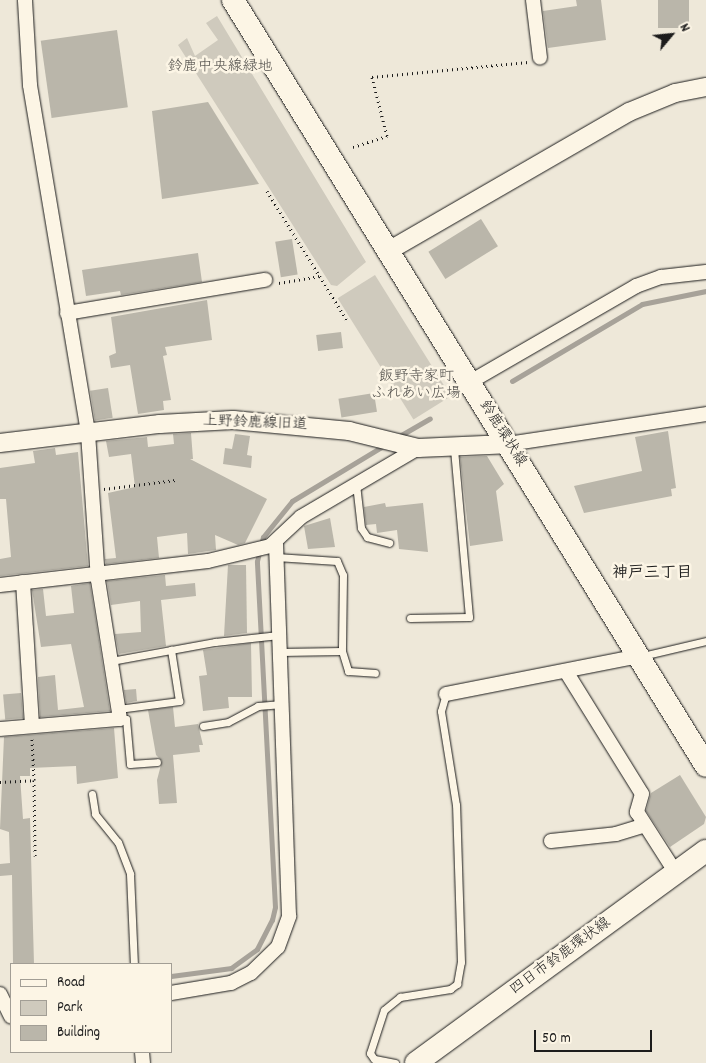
<!DOCTYPE html>
<meta charset="utf-8">
<style>
body{margin:0}
#map{position:relative;width:706px;height:1063px;overflow:hidden;background:#eee8d9;font-family:Dekko,"Klee One",sans-serif}
div>[style]{position:absolute}
.green>*{inset:0;background:#cfcabd;transform-origin:0 0}
.stream>*{height:5px;margin:-2.5px;padding:0 2.5px;transform-origin:2.5px;border-radius:2.5px;background:#a7a299}
.building>*{inset:0;background:#bab6aa;transform-origin:0 0}
.path>*{height:3px;margin-top:-1.5px;transform-origin:0;background:repeating-linear-gradient(90deg,#1c1c1c 0 1px,transparent 0 5px)}
.roads{filter:drop-shadow(0 0 1px #1c1c1c) drop-shadow(0 0 1px #1c1c1c)}
.service>*{height:7px;margin:-3.5px;padding:0 3.5px;transform-origin:3.5px;border-radius:3.5px;background:#fcf5e5}
.minor>*{height:14px;margin:-7px;padding:0 7px;transform-origin:7px;border-radius:7px;background:#fcf5e5}
.tertiary>*{height:18px;margin:-9px;padding:0 9px;transform-origin:9px;border-radius:9px;background:#fcf5e5}
.primary>*{height:22px;margin:-11px;padding:0 11px;transform-origin:11px;border-radius:11px;background:#fcf5e5}
span{translate:-50% -50%;white-space:nowrap;text-align:center;line-height:1.15;-webkit-text-stroke:5px #fcf5e5;paint-order:stroke}
.park-label{font-size:15px;color:#52504c}
.street-label{font-size:15px;color:#1c1c1c}
.neighbourhood-label{font-size:16px;color:#1c1c1c;font-weight:700}
.legend{position:absolute;left:10px;top:963px;width:162px;height:90px;box-sizing:border-box;background:#fcf5e5;border:1px solid #a29e95;margin:0;padding:6px 9px;list-style:none;font-size:15px;color:#1c1c1c}
.legend li{display:flex;align-items:center;gap:10px;height:25px}
.legend b{width:25px;border:1px solid #a29e95}
.north{position:absolute;left:646px;top:10px;width:50px;height:50px;-webkit-text-stroke:4px #fcf5e5;paint-order:stroke;rotate:62deg;font-size:14px;font-weight:700;line-height:20px;text-align:center;color:#1c1c1c}
.north::after{content:'';display:block;margin:auto;width:18px;height:22px;background:#1c1c1c;clip-path:polygon(50% 0,100% 100%,50% 72%,0 100%)}
.scale{position:absolute;left:534px;top:1030px;width:118px;height:22px;box-sizing:border-box;border:2px solid #1c1c1c;border-top:0;padding-left:6px;font-size:15px;line-height:18px;white-space:nowrap;color:#1c1c1c;-webkit-text-stroke:4px #fcf5e5;paint-order:stroke}
</style>
<div id="map">
<div class="green">
<div style="clip-path:polygon(217px 16px,366px 262px,337px 286px,331px 285px,178px 45px,187px 38px,195px 56px,218px 40px,206px 23px)"></div>
<div style="left:375px;top:275px;width:143px;height:44px;rotate:58deg"></div>
</div>
<div class="stream">
<div style="left:512px;top:381px;width:151px;rotate:-30.6deg"></div>
<div style="left:642px;top:304px;width:65px;rotate:-11.5deg"></div>
<div style="left:396px;top:438px;width:39px;rotate:-30deg"></div>
<div style="left:171px;top:976px;width:61px;rotate:-7.6deg"></div>
<div style="left:231px;top:968px;width:32px;rotate:-36deg"></div>
<div style="left:257px;top:949px;width:33px;rotate:-63deg"></div>
<div style="left:272px;top:920px;width:13px;rotate:-77deg"></div>
<div style="left:275px;top:907px;width:346px;rotate:-93deg"></div>
<div style="left:257px;top:561px;width:25px;rotate:-76deg"></div>
<div style="left:263px;top:537px;width:46px;rotate:-51.1deg"></div>
<div style="left:292px;top:501px;width:109px;rotate:-31.1deg"></div>
</div>
<div class="building">
<div style="clip-path:polygon(576px 0,601px 0,606px 40px,548px 48px,543px 11px,577px 6px)"></div>
<div style="left:658px;top:0;width:31px;height:28px"></div>
<div style="left:117px;top:30px;width:78px;height:77px;rotate:82deg"></div>
<div style="clip-path:polygon(208px 102px,259px 184px,162px 199px,152px 111px)"></div>
<div style="left:481px;top:219px;width:32px;height:62px;rotate:58deg"></div>
<div style="left:292px;top:239px;width:36px;height:17px;rotate:81deg"></div>
<div style="clip-path:polygon(198px 253px,202px 282px,121px 295px,120px 291px,86px 296px,82px 270px)"></div>
<div style="clip-path:polygon(207px 300px,212px 340px,165px 347px,167px 355px,163px 356px,171px 400px,163px 401px,164px 410px,138px 414px,130px 365px,111px 368px,109px 356px,116px 353px,111px 317px)"></div>
<div style="left:341px;top:332px;width:16px;height:25px;rotate:83deg"></div>
<div style="left:108px;top:388px;width:30px;height:18px;rotate:81deg"></div>
<div style="left:374px;top:393px;width:19px;height:36px;rotate:81deg"></div>
<div style="clip-path:polygon(668px 431px,676px 488px,671px 489px,672px 496px,584px 513px,574px 486px,642px 471px,635px 437px)"></div>
<div style="clip-path:polygon(191px 433px,193px 459px,190px 459px,267px 499px,245px 543px,238px 545px,215px 535px,216px 550px,188px 554px,187px 533px,157px 537px,159px 558px,106px 564px,105px 559px,116px 558px,108px 493px,135px 487px,131px 454px,109px 457px,106px 441px,147px 437px,148px 447px,174px 444px,173px 434px)"></div>
<div style="clip-path:polygon(235px 434px,250px 436px,247px 455px,252px 456px,251px 468px,223px 464px,225px 448px,232px 449px)"></div>
<div style="clip-path:polygon(55px 448px,56px 455px,78px 452px,88px 566px,0 576px,0 559px,11px 557px,6px 499px,0 499px,0 468px,35px 463px,33px 451px)"></div>
<div style="clip-path:polygon(487px 456px,504px 484px,496px 491px,503px 541px,470px 546px,460px 457px)"></div>
<div style="clip-path:polygon(385px 503px,386px 507px,423px 503px,428px 552px,399px 549px,397px 530px,377px 533px,376px 524px,366px 525px,364px 507px)"></div>
<div style="clip-path:polygon(330px 518px,335px 547px,308px 549px,304px 526px)"></div>
<div style="clip-path:polygon(228px 565px,246px 565px,247px 633px,224px 636px)"></div>
<div style="clip-path:polygon(165px 575px,166px 586px,195px 583px,196px 596px,161px 600px,166px 646px,119px 654px,115px 634px,141px 632px,140px 601px,111px 605px,107px 581px)"></div>
<div style="clip-path:polygon(90px 583px,110px 711px,40px 717px,38px 677px,55px 675px,58px 710px,84px 707px,71px 644px,41px 647px,32px 590px,43px 589px,46px 616px,74px 613px,71px 586px)"></div>
<div style="clip-path:polygon(251px 643px,252px 697px,228px 697px,229px 708px,203px 711px,199px 676px,207px 675px,203px 650px)"></div>
<div style="clip-path:polygon(136px 689px,137px 701px,126px 703px,124px 690px)"></div>
<div style="left:21px;top:693px;width:25px;height:18px;rotate:85deg"></div>
<div style="clip-path:polygon(173px 707px,175px 727px,198px 724px,203px 745px,199px 745px,200px 752px,173px 755px,177px 803px,159px 804px,157px 780px,162px 761px,156px 755px,148px 710px)"></div>
<div style="clip-path:polygon(114px 728px,118px 778px,77px 784px,76px 766px,30px 768px,30px 776px,20px 776px,23px 819px,30px 818px,34px 964px,13px 964px,12px 875px,0 876px,0 864px,10px 863px,9px 832px,0 829px,4px 737px)"></div>
<div style="clip-path:polygon(680px 775px,706px 817px,704px 824px,670px 847px,646px 811px,651px 793px)"></div>
</div>
<div class="path">
<div style="left:353px;top:147px;width:36px;rotate:-18deg"></div>
<div style="left:387px;top:136px;width:61px;rotate:-104.3deg"></div>
<div style="left:372px;top:77px;width:157px;rotate:-5.5deg"></div>
<div style="left:267px;top:191px;width:154px;rotate:58.3deg"></div>
<div style="left:279px;top:283px;width:42px;rotate:-9.7deg"></div>
<div style="left:104px;top:489px;width:72px;rotate:-7.2deg"></div>
<div style="left:34px;top:780px;width:76px;rotate:89.2deg"></div>
<div style="left:0;top:782px;width:34px;rotate:-3deg"></div>
<div style="left:34px;top:780px;width:41px;rotate:-92.8deg"></div>
</div>
<div class="roads">
<div class="service">
<div style="left:356px;top:484px;width:44px;rotate:83.5deg"></div>
<div style="left:361px;top:528px;width:11px;rotate:56deg"></div>
<div style="left:367px;top:537px;width:23px;rotate:15deg"></div>
<div style="left:276px;top:557px;width:61px;rotate:3.8deg"></div>
<div style="left:337px;top:561px;width:15px;rotate:67deg"></div>
<div style="left:343px;top:575px;width:76px;rotate:90.8deg"></div>
<div style="left:342px;top:651px;width:62px;rotate:179.1deg"></div>
<div style="left:410px;top:618px;width:59px;rotate:-1deg"></div>
<div style="left:469px;top:617px;width:170px;rotate:-95.1deg"></div>
<div style="left:342px;top:651px;width:21px;rotate:73deg"></div>
<div style="left:348px;top:671px;width:27px;rotate:4deg"></div>
<div style="left:642px;top:656px;width:66px;rotate:-13.2deg"></div>
<div style="left:111px;top:661px;width:106px;rotate:-10.4deg"></div>
<div style="left:215px;top:642px;width:64px;rotate:-6.2deg"></div>
<div style="left:118px;top:709px;width:62px;rotate:-7.5deg"></div>
<div style="left:179px;top:701px;width:52px;rotate:-98.9deg"></div>
<div style="left:120px;top:719px;width:6px"></div>
<div style="left:126px;top:719px;width:45px;rotate:84.9deg"></div>
<div style="left:130px;top:764px;width:27px;rotate:-4deg"></div>
<div style="left:203px;top:726px;width:25px;rotate:-9deg"></div>
<div style="left:228px;top:722px;width:34px;rotate:-28deg"></div>
<div style="left:258px;top:706px;width:24px;rotate:-5deg"></div>
<div style="left:92px;top:794px;width:20px;rotate:81deg"></div>
<div style="left:95px;top:814px;width:36px;rotate:51deg"></div>
<div style="left:118px;top:842px;width:34px;rotate:69deg"></div>
<div style="left:130px;top:874px;width:90px;rotate:87.5deg"></div>
<div style="left:395px;top:1063px;width:21px;rotate:-169deg"></div>
<div style="left:374px;top:1059px;width:7px;rotate:-124deg"></div>
<div style="left:370px;top:1053px;width:45px;rotate:-72deg"></div>
<div style="left:384px;top:1010px;width:21px;rotate:-39deg"></div>
<div style="left:400px;top:997px;width:51px;rotate:-9.1deg"></div>
<div style="left:450px;top:989px;width:9px;rotate:-36deg"></div>
<div style="left:457px;top:984px;width:22px;rotate:-80deg"></div>
<div style="left:461px;top:962px;width:157px;rotate:-91.8deg"></div>
<div style="left:456px;top:805px;width:95px;rotate:-99.1deg"></div>
<div style="left:441px;top:711px;width:18px;rotate:-74deg"></div>
</div>
<div class="minor">
<div style="left:533px;top:0;width:58px;rotate:83.1deg"></div>
<div style="left:67px;top:313px;width:201px;rotate:-9.5deg"></div>
<div style="left:470px;top:382px;width:192px;rotate:-30deg"></div>
<div style="left:636px;top:286px;width:27px;rotate:-20deg"></div>
<div style="left:661px;top:277px;width:45px;rotate:-6.3deg"></div>
<div style="left:508px;top:444px;width:200px;rotate:-8.6deg"></div>
<div style="left:23px;top:582px;width:144px;rotate:86.4deg"></div>
<div style="left:0;top:585px;width:209px;rotate:-6.6deg"></div>
<div style="left:208px;top:561px;width:64px;rotate:-13.6deg"></div>
<div style="left:270px;top:546px;width:42px;rotate:-43.1deg"></div>
<div style="left:301px;top:517px;width:136px;rotate:-30.5deg"></div>
<div style="left:567px;top:673px;width:142px;rotate:58.2deg"></div>
<div style="left:642px;top:794px;width:19px;rotate:106deg"></div>
<div style="left:637px;top:812px;width:72px;rotate:57.4deg"></div>
<div style="left:446px;top:694px;width:197px;rotate:-11.1deg"></div>
<div style="left:0;top:729px;width:120px;rotate:-4.8deg"></div>
<div style="left:120px;top:719px;width:141px;rotate:-99deg"></div>
<div style="left:98px;top:580px;width:148px;rotate:-93.9deg"></div>
<div style="left:88px;top:432px;width:352px;rotate:-99.5deg"></div>
<div style="left:30px;top:85px;width:85px;rotate:-93.4deg"></div>
<div style="left:551px;top:841px;width:65px;rotate:-6.1deg"></div>
<div style="left:616px;top:834px;width:30px;rotate:-17deg"></div>
<div style="left:171px;top:993px;width:61px;rotate:-9.5deg"></div>
<div style="left:231px;top:983px;width:22px;rotate:-27deg"></div>
<div style="left:251px;top:973px;width:37px;rotate:-44deg"></div>
<div style="left:278px;top:947px;width:33px;rotate:-70deg"></div>
<div style="left:289px;top:916px;width:372px;rotate:-92deg"></div>
<div style="left:0;top:994px;width:25px;rotate:64deg"></div>
<div style="left:142px;top:1052px;width:11px;rotate:85deg"></div>
</div>
<div class="tertiary">
<div style="left:390px;top:250px;width:276px;rotate:-30deg"></div>
<div style="left:629px;top:112px;width:50px;rotate:-22.4deg"></div>
<div style="left:675px;top:93px;width:32px;rotate:-11deg"></div>
<div style="left:0;top:443px;width:161px;rotate:-6.8deg"></div>
<div style="left:160px;top:424px;width:73px;rotate:-3.1deg"></div>
<div style="left:233px;top:420px;width:117px;rotate:5.4deg"></div>
<div style="left:349px;top:431px;width:71px;rotate:13.8deg"></div>
<div style="left:418px;top:448px;width:90px;rotate:-2.5deg"></div>
</div>
<div class="primary">
<div style="left:233px;top:0;width:900px;rotate:58.3deg"></div>
<div style="left:416px;top:1063px;width:359px;rotate:-36.2deg"></div>
</div>
</div>
<div class="park-label">
<span style="left:220px;top:68px">鈴鹿中央線緑地</span>
<span style="left:416px;top:386px">飯野寺家町<br>ふれあい広場</span>
</div>
<div class="street-label">
<span style="left:255px;top:424px;rotate:2deg">上野鈴鹿線旧道</span>
<span style="left:502px;top:434px;rotate:58deg">鈴鹿環状線</span>
<span style="left:561px;top:957px;rotate:-36deg">四日市鈴鹿環状線</span>
</div>
<div class="neighbourhood-label">
<span style="left:652px;top:574px">神戸三丁目</span>
</div>
<ul class="legend">
<li><b style="height:6px;background:#fcf5e5"></b>Road</li>
<li><b style="height:14px;background:#cfcabd"></b>Park</li>
<li><b style="height:14px;background:#bab6aa"></b>Building</li>
</ul>
<div class="north">N</div>
<div class="scale">50 m</div>
</div>
